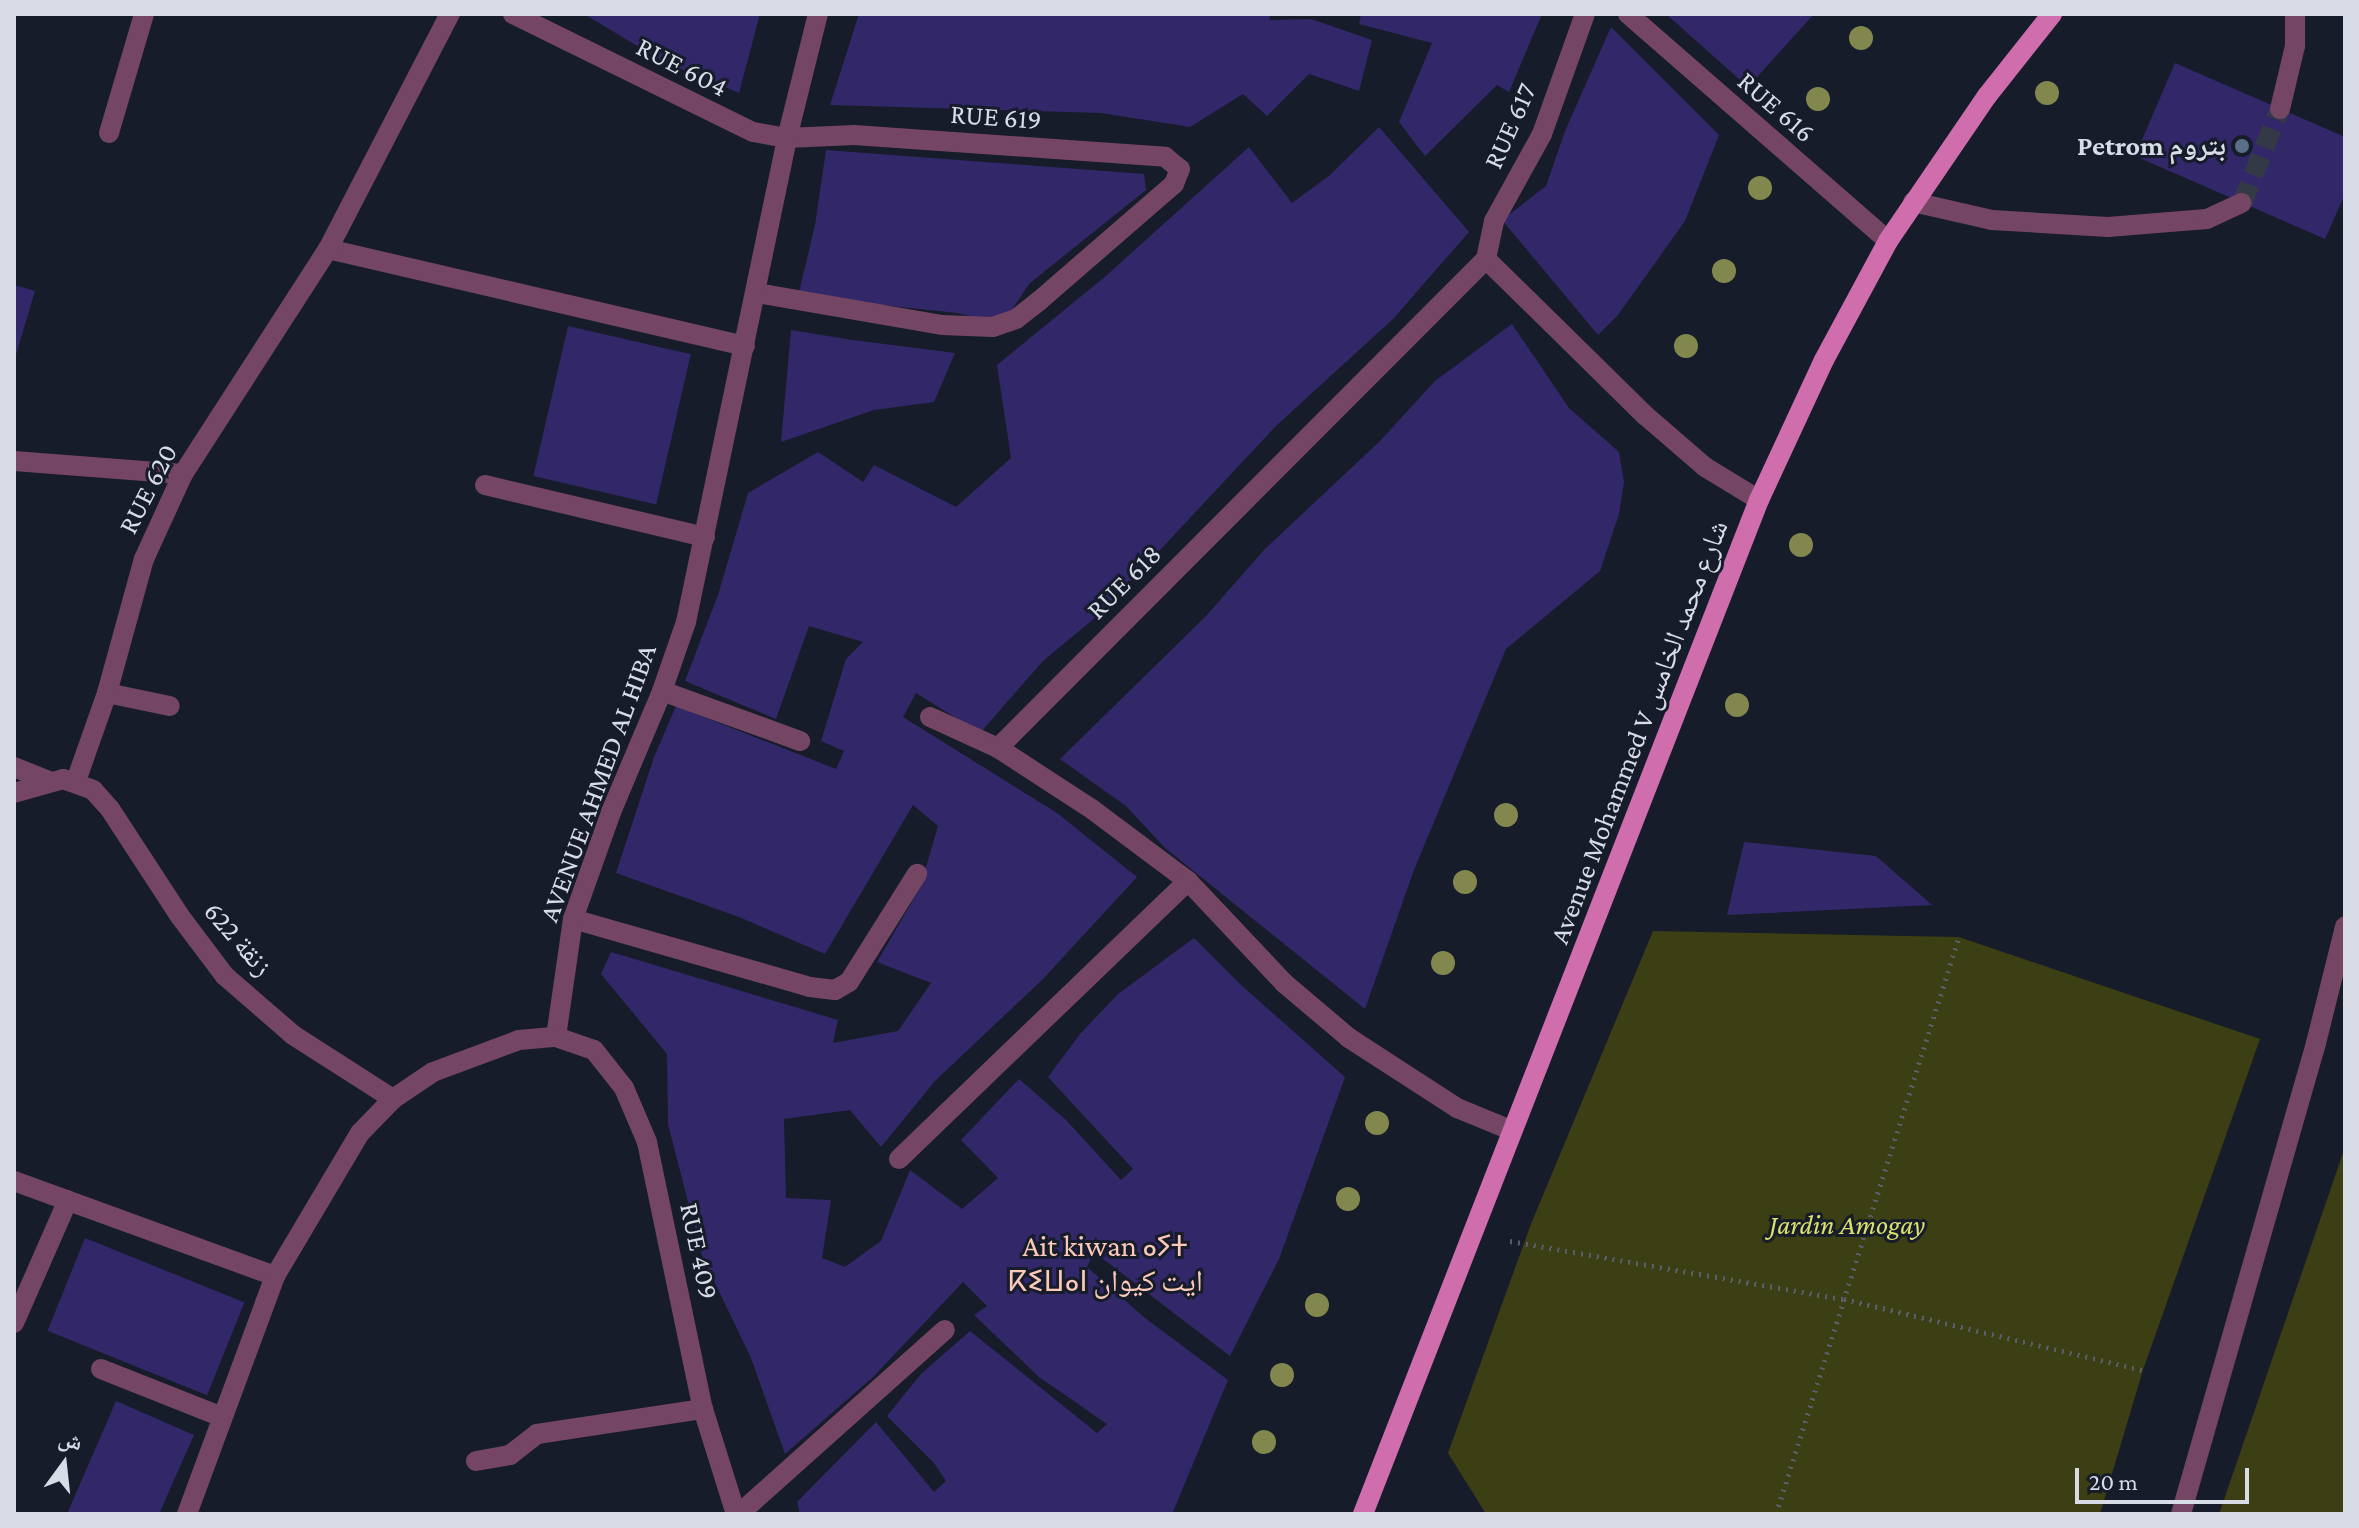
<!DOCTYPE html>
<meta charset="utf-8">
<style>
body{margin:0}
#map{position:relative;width:2359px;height:1528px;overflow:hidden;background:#161c29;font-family:"Crimson Pro","Noto Naskh Arabic","Noto Sans Tifinagh",serif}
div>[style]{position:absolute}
.green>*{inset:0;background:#3c3e14}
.building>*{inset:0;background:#322769;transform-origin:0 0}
.minor-tunnel>*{height:20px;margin-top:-10px;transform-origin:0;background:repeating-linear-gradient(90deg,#333945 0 20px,transparent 0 30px)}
.path>*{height:5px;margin-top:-2.5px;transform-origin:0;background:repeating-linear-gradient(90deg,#595e6a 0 2px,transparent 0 8px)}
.minor>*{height:20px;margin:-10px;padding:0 10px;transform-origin:10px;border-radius:10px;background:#754664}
.major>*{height:20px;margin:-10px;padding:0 10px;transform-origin:10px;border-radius:10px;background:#cf6dad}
.trees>*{width:24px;height:24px;margin:-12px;border-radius:50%;background:#82884d}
.dots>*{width:22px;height:22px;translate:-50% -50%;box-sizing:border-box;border:4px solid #161c29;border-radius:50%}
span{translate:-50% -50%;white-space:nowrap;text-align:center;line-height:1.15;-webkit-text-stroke:6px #161c29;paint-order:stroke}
.street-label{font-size:28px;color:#d7dce6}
.poi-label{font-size:28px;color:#d7dce6;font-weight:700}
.right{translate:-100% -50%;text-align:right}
.park-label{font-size:28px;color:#dbe06b;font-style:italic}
.neighbourhood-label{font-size:30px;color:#fac9b8}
.frame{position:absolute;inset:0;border:16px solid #d7dce6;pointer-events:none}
.north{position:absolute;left:24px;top:1424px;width:80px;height:80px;-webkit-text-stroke:6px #161c29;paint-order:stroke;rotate:15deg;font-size:22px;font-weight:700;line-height:32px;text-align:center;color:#d7dce6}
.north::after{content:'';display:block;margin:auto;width:28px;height:36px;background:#d7dce6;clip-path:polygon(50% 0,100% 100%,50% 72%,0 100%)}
.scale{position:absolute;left:2075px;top:1468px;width:174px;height:36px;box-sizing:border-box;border:4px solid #d7dce6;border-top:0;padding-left:10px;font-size:24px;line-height:28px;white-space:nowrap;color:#d7dce6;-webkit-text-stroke:6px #161c29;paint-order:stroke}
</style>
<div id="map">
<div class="green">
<div style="clip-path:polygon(1653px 931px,1959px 937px,2260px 1039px,2143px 1370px,2100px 1514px,1486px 1514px,1448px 1453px,1531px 1224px)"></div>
<div style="clip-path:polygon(2345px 1147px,2345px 1514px,2219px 1514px)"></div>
</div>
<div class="building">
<div style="clip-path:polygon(584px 14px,760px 14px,739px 93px,664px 62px)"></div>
<div style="clip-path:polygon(859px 14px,1271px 14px,1269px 20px,1311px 19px,1372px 40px,1359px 91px,1309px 74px,1267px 116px,1243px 94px,1190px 127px,1101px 113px,830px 105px)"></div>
<div style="clip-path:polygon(1361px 14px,1542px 14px,1509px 92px,1497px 85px,1425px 156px,1399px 122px,1432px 43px,1359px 24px)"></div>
<div style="clip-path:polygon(1666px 14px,1814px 14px,1748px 87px)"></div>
<div style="clip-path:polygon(1611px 27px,1719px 135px,1685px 221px,1618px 315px,1598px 335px,1502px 220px,1546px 186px,1565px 131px)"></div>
<div style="clip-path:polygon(2175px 63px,2345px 137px,2345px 194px,2325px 239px,2135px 156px)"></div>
<div style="clip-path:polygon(1379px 127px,1469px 232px,1393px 319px,1277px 425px,1102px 612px,1043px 661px,980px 733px,916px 693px,903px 717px,1057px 813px,1137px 877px,1043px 979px,935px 1081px,881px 1147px,850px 1110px,784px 1119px,786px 1198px,831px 1200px,822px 1258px,845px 1267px,881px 1241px,910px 1170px,962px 1209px,998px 1178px,961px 1140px,1019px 1079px,1066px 1120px,1121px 1180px,1133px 1169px,1048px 1077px,1080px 1034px,1118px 994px,1194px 938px,1241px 985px,1345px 1077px,1279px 1259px,1230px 1356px,1094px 1252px,1087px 1267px,1145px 1318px,1228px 1380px,1172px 1514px,800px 1514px,797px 1502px,876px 1422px,934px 1492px,946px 1481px,934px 1463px,887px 1416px,921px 1374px,970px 1331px,1097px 1433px,1107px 1424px,1039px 1377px,974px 1315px,987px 1306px,963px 1282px,873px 1377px,785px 1454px,751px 1358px,702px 1256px,668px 1124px,667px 1054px,601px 974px,611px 952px,838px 1020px,833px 1043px,898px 1031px,931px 983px,877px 962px,920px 888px,938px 826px,913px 805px,825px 954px,739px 917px,616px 873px,654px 757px,676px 706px,836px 769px,844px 751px,821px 741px,846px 659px,863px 642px,809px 626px,776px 719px,685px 681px,718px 595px,748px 493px,818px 452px,863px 482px,874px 465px,956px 507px,1011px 458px,997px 365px,1107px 275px,1249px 147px,1292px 203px,1330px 175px)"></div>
<div style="clip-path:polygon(826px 150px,1144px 174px,1146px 190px,1030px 283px,1002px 324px,957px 313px,798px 296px,815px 225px)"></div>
<div style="clip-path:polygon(14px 285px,35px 291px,15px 358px,14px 358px)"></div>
<div style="clip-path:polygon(1512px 324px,1569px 408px,1619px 452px,1624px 482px,1619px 514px,1600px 571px,1506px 649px,1414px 870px,1365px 1009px,1165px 848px,1126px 806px,1060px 759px,1206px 616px,1264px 550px,1380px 441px,1435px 381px)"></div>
<div style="left:568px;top:326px;width:126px;height:154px;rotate:13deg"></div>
<div style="clip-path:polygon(791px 330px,853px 340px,955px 353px,934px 402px,874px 410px,781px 442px)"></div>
<div style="clip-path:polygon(1744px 842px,1876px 856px,1932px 905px,1727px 915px)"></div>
<div style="left:85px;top:1238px;width:172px;height:100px;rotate:22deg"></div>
<div style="clip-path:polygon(116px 1401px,194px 1435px,159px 1514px,67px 1514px)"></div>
</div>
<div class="minor-tunnel">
<div style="left:2242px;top:203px;width:101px;rotate:-68deg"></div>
</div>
<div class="path">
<div style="left:1510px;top:1241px;width:339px;rotate:9.9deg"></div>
<div style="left:1844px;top:1299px;width:307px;rotate:13.4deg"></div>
<div style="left:1776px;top:1514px;width:605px;rotate:-72.4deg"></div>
</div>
<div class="minor">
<div style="left:513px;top:14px;width:267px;rotate:26.2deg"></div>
<div style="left:753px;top:132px;width:35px;rotate:10deg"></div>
<div style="left:787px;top:138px;width:67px;rotate:-2.6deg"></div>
<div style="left:854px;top:135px;width:312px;rotate:4deg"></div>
<div style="left:1165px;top:157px;width:19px;rotate:39deg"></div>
<div style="left:1180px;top:169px;width:16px;rotate:112deg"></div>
<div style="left:1174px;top:184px;width:179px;rotate:139.1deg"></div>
<div style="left:1039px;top:301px;width:29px;rotate:142deg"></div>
<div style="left:1016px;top:319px;width:24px;rotate:161deg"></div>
<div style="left:993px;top:327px;width:51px;rotate:-177.8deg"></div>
<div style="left:942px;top:325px;width:189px;rotate:-170.2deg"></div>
<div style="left:1628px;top:14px;width:345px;rotate:41.1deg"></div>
<div style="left:2280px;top:109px;width:65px;rotate:-76.6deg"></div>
<div style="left:2295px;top:46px;width:32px;rotate:-90deg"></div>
<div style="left:109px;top:133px;width:124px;rotate:-73.6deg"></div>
<div style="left:1913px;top:202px;width:81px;rotate:12.8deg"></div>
<div style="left:1992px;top:220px;width:116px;rotate:3.5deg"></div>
<div style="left:2108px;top:227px;width:99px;rotate:-4.6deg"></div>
<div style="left:2207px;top:219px;width:38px;rotate:-25deg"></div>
<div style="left:328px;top:249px;width:428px;rotate:13.1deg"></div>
<div style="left:1486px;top:259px;width:224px;rotate:44.5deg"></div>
<div style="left:1646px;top:416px;width:78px;rotate:40.8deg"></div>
<div style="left:1705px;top:467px;width:63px;rotate:31.4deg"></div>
<div style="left:1486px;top:259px;width:39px;rotate:-78deg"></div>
<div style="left:1494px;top:221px;width:99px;rotate:-61.1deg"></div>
<div style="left:1542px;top:134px;width:127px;rotate:-70.3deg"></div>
<div style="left:14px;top:461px;width:169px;rotate:4.4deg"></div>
<div style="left:485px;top:485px;width:226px;rotate:13.3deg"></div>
<div style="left:662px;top:691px;width:147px;rotate:19.9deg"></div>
<div style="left:107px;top:693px;width:64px;rotate:11.7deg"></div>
<div style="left:930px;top:717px;width:75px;rotate:24.5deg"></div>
<div style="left:998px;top:748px;width:113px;rotate:33.1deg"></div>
<div style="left:1093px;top:810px;width:119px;rotate:36.8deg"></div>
<div style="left:1188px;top:881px;width:140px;rotate:46.7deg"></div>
<div style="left:1284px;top:983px;width:85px;rotate:40.2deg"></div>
<div style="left:1349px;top:1038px;width:129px;rotate:32.9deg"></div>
<div style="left:1457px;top:1108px;width:58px;rotate:22.2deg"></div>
<div style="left:998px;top:748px;width:691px;rotate:-45.06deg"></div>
<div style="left:14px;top:767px;width:37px;rotate:22deg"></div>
<div style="left:76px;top:781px;width:93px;rotate:-70.6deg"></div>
<div style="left:107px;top:693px;width:139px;rotate:-74.6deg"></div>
<div style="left:144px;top:559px;width:94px;rotate:-65.4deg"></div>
<div style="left:183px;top:474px;width:268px;rotate:-57.2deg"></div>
<div style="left:328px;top:249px;width:265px;rotate:-62.6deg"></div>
<div style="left:14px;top:793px;width:51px;rotate:-15.9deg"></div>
<div style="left:63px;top:779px;width:32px;rotate:20deg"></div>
<div style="left:93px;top:790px;width:25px;rotate:48deg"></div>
<div style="left:110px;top:809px;width:126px;rotate:56.9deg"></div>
<div style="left:179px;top:915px;width:76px;rotate:53deg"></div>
<div style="left:225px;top:976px;width:90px;rotate:40.9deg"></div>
<div style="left:293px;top:1035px;width:119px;rotate:32.6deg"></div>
<div style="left:573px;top:919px;width:247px;rotate:16deg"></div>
<div style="left:810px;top:987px;width:25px;rotate:7deg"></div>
<div style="left:835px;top:990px;width:16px;rotate:-30deg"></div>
<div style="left:849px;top:982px;width:128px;rotate:-57.8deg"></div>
<div style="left:556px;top:1037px;width:119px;rotate:-81.8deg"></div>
<div style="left:573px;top:919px;width:114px;rotate:-70.4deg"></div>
<div style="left:611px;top:812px;width:131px;rotate:-67.1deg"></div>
<div style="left:662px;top:691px;width:73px;rotate:-70.8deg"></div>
<div style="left:686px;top:622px;width:494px;rotate:-78.2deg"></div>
<div style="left:787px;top:138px;width:128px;rotate:-76deg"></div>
<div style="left:899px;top:1159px;width:401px;rotate:-43.9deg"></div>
<div style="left:14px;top:1181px;width:278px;rotate:20deg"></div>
<div style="left:14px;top:1323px;width:134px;rotate:-66.3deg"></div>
<div style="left:101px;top:1369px;width:130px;rotate:21.6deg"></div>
<div style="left:476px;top:1461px;width:35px;rotate:-10deg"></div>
<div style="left:510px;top:1455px;width:34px;rotate:-38deg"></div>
<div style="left:537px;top:1434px;width:168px;rotate:-8.6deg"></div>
<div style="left:187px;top:1514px;width:254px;rotate:-69.7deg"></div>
<div style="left:275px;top:1276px;width:166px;rotate:-59.3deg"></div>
<div style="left:360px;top:1133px;width:47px;rotate:-45.9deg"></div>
<div style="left:393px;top:1099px;width:48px;rotate:-34deg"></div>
<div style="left:433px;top:1072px;width:92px;rotate:-20.4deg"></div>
<div style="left:519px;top:1040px;width:37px;rotate:-5deg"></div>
<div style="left:556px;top:1037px;width:40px;rotate:18.9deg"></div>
<div style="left:594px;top:1050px;width:48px;rotate:51.7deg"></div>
<div style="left:624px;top:1088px;width:59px;rotate:66.9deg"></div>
<div style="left:647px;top:1142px;width:273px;rotate:78.2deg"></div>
<div style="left:703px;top:1409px;width:110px;rotate:72.6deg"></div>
<div style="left:739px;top:1514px;width:276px;rotate:-41.8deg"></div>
<div style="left:2181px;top:1514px;width:490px;rotate:-74deg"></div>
<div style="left:2316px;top:1043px;width:120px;rotate:-76deg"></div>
</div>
<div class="major">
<div style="left:1363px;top:1514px;width:1089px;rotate:-68.67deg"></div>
<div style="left:1759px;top:500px;width:154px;rotate:-65.1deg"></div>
<div style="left:1824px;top:360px;width:135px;rotate:-61.7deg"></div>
<div style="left:1888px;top:241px;width:176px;rotate:-55.7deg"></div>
<div style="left:1987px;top:96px;width:105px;rotate:-51.6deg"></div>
</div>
<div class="trees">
<div style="left:1861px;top:38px"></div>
<div style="left:2047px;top:93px"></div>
<div style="left:1818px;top:99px"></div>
<div style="left:1760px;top:188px"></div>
<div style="left:1724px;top:271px"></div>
<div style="left:1686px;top:346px"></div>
<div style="left:1801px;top:545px"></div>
<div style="left:1737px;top:705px"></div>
<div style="left:1506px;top:815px"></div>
<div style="left:1465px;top:882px"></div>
<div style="left:1443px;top:963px"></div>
<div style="left:1377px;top:1123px"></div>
<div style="left:1348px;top:1199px"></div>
<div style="left:1317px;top:1305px"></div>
<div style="left:1282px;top:1375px"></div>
<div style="left:1264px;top:1442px"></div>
</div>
<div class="dots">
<div style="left:2242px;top:146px;background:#5c6f8a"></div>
</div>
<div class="street-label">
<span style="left:682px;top:67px;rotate:27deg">RUE 604</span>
<span style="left:1776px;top:107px;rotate:41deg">RUE 616</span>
<span style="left:996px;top:117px;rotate:4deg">RUE 619</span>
<span style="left:1510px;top:126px;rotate:-66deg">RUE 617</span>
<span style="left:148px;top:489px;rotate:-63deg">RUE 620</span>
<span style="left:1124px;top:582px;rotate:-45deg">RUE 618</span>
<span style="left:1639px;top:732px;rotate:-69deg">Avenue Mohammed V شارع محمد الخامس</span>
<span style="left:598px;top:783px;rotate:-70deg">AVENUE AHMED AL HIBA</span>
<span style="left:238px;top:939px;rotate:49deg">زنقة 622</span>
<span style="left:699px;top:1251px;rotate:78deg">RUE 409</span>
</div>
<div class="poi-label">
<span class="right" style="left:2226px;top:146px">Petrom بتروم</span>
</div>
<div class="park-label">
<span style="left:1847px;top:1225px">Jardin Amogay</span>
</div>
<div class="neighbourhood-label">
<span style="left:1105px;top:1263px">Ait kiwan ⴰⵢⵜ<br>ⴽⵉⵡⴰⵏ ايت كيوان</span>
</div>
<div class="frame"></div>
<div class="north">ش</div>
<div class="scale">20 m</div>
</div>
